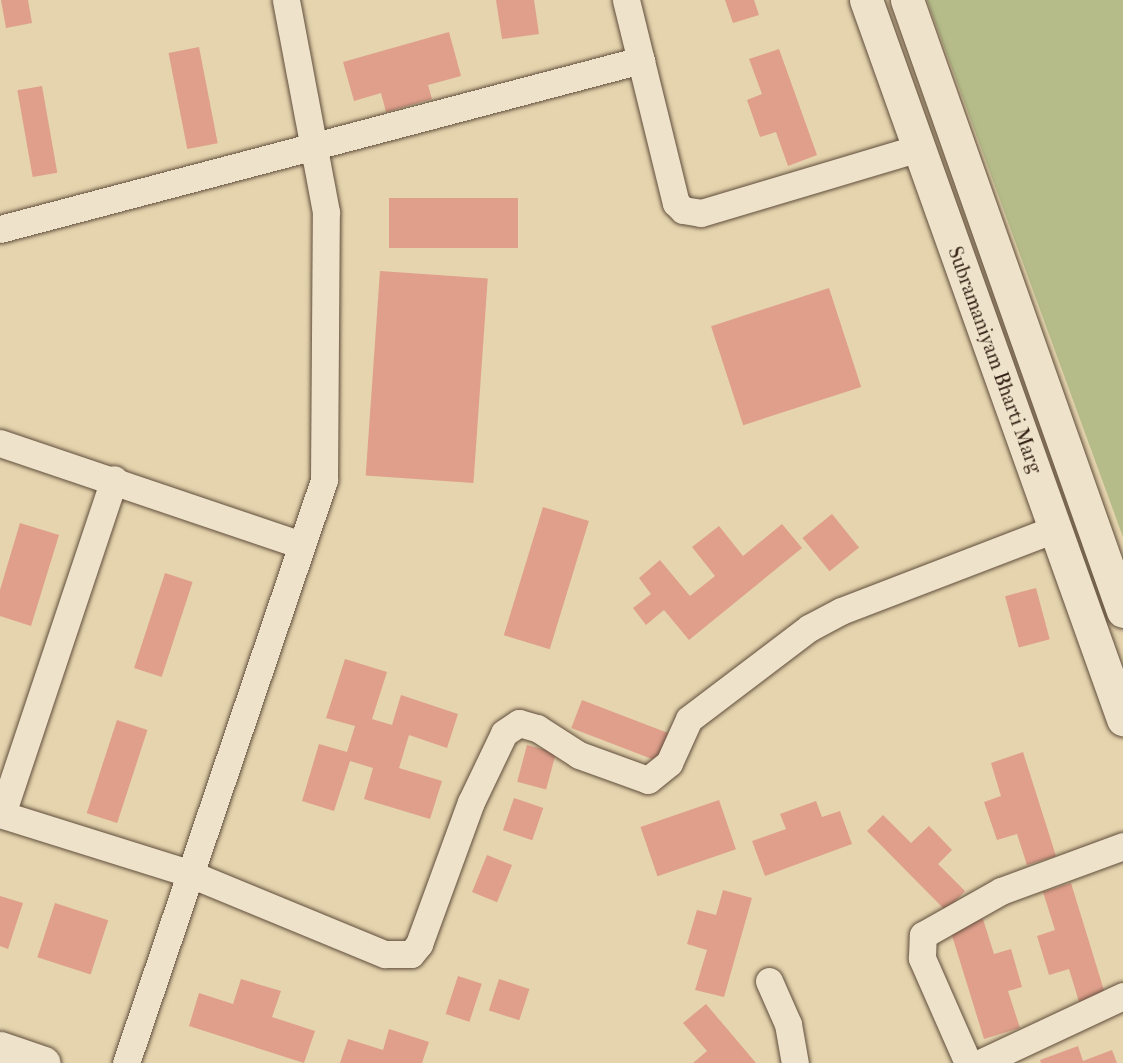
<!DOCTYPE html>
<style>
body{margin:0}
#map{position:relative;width:1123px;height:1063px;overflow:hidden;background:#e5d4ae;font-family:"IM FELL French Canon",serif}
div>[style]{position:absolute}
.green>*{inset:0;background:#b5bc8a}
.building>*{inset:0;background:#df9f8b;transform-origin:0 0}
.roads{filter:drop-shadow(0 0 2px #604d3b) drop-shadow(0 0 2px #604d3b)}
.street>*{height:27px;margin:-13.5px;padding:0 13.5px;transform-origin:13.5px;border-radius:13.5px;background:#eee3ca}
.secondary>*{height:33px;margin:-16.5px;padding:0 16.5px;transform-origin:16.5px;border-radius:16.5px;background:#eee3ca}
span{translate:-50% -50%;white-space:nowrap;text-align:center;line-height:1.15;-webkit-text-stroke:4.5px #eee3ca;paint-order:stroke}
.street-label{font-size:20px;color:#342015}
</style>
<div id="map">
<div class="green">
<div style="clip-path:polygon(927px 0,1123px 0,1123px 537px)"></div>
</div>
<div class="building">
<div style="clip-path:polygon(1px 0,28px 0,32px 23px,6px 28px)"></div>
<div style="clip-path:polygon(496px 0,534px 0,539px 34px,502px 39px)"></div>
<div style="clip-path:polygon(725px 0,754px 0,759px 15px,733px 23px)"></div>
<div style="clip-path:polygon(449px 32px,461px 76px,428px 85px,432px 99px,386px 112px,381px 93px,354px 101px,343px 62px)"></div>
<div style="left:199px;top:47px;width:98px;height:31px;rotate:79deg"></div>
<div style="clip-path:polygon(779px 49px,817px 155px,788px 166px,776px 132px,760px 137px,747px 100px,762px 94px,749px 59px)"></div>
<div style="left:42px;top:86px;width:88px;height:25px;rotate:80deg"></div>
<div style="left:389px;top:198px;width:129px;height:50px"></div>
<div style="left:380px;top:271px;width:108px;height:205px;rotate:4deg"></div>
<div style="left:829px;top:288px;width:104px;height:124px;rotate:72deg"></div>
<div style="left:543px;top:507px;width:48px;height:134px;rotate:17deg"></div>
<div style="left:832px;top:514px;width:43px;height:38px;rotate:51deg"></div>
<div style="clip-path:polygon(20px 523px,59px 535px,31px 626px,0 616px,0 590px)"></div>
<div style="clip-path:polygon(782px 524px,802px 548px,689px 640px,664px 610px,646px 625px,633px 608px,651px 594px,639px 578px,660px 560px,690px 596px,715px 576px,692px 547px,719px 526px,743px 556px)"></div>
<div style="left:165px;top:573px;width:29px;height:100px;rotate:18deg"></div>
<div style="left:1036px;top:588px;width:53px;height:32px;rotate:75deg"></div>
<div style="clip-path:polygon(345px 659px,387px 672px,372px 719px,392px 725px,401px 695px,458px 714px,447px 748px,409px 735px,399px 768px,442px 781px,430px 819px,364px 799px,373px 768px,350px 761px,334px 811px,302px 801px,319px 744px,347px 752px,355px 726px,326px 718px)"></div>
<div style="left:582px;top:700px;width:97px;height:30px;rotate:21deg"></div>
<div style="left:117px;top:720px;width:32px;height:98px;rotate:18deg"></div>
<div style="left:527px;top:745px;width:30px;height:38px;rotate:15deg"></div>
<div style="clip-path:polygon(1023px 752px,1056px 856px,1027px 865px,1017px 834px,997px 840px,984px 802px,1001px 796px,991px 763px)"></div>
<div style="left:514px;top:798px;width:31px;height:34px;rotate:19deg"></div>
<div style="left:719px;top:800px;width:52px;height:83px;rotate:71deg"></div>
<div style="clip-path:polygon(816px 801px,822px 817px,840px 811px,852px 844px,765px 876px,752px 841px,786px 829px,780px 814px)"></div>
<div style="clip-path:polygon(883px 815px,911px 843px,929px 826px,952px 850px,938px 864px,965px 891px,946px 911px,867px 831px)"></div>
<div style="left:487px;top:855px;width:27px;height:40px;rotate:22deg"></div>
<div style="clip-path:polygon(1071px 883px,1106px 997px,1080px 1005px,1069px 969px,1049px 975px,1037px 936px,1055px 930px,1043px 892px)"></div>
<div style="clip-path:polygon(723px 890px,752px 898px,724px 997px,695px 990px,707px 950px,687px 944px,697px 910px,716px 915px)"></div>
<div style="clip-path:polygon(0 896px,23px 903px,8px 949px,0 946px)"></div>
<div style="left:55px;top:903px;width:56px;height:57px;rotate:18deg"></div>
<div style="clip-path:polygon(983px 919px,994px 954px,1011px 949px,1022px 987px,1008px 991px,1020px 1028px,984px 1039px,950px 929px)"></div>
<div style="left:458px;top:976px;width:25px;height:40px;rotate:18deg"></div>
<div style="clip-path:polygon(241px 979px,281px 991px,272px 1017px,315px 1031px,304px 1063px,189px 1026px,199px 993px,233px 1004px)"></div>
<div style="left:499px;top:979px;width:32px;height:33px;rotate:18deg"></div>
<div style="clip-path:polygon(706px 1004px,756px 1063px,693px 1063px,707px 1051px,683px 1023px)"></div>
<div style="clip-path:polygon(389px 1029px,429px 1042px,422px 1063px,340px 1063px,348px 1039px,383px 1050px)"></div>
<div style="clip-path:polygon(1078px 1046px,1083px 1061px,1112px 1050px,1117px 1063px,1041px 1063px,1040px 1060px)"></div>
</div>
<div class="roads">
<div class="street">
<div style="left:626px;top:0;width:209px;rotate:76.2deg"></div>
<div style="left:676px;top:203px;width:10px;rotate:45deg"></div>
<div style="left:683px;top:210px;width:18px;rotate:9deg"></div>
<div style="left:701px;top:213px;width:227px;rotate:-16.6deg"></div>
<div style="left:0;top:229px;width:663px;rotate:-14.77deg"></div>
<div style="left:0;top:443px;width:318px;rotate:18.7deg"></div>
<div style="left:0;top:814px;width:197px;rotate:17.4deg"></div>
<div style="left:188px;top:873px;width:213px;rotate:22.4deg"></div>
<div style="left:385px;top:954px;width:26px"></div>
<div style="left:411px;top:954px;width:13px;rotate:-51deg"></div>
<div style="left:419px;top:944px;width:151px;rotate:-69.9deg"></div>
<div style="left:471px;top:802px;width:76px;rotate:-64.4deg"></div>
<div style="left:504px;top:733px;width:18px;rotate:-34deg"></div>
<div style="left:519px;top:723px;width:19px;rotate:16deg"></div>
<div style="left:537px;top:728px;width:50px;rotate:32.7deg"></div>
<div style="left:579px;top:755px;width:73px;rotate:19.9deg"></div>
<div style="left:648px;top:780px;width:27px;rotate:-39deg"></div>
<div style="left:669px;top:763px;width:48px;rotate:-65.6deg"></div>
<div style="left:689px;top:719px;width:151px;rotate:-37.2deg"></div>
<div style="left:809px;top:628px;width:36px;rotate:-28deg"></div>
<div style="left:841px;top:611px;width:229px;rotate:-21deg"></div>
<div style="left:2px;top:814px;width:353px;rotate:-71.5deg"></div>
<div style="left:769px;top:981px;width:47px;rotate:66.2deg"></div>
<div style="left:788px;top:1024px;width:40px;rotate:80deg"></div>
<div style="left:126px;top:1063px;width:616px;rotate:-71.24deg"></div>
<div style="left:324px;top:480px;width:268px;rotate:-89.6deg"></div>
<div style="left:326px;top:212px;width:216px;rotate:-100.7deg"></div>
<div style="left:968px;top:1063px;width:115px;rotate:-113.7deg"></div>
<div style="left:922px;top:958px;width:23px;rotate:-88deg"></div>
<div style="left:923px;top:935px;width:90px;rotate:-29.4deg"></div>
<div style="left:1001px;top:891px;width:130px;rotate:-20.2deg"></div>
<div style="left:980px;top:1063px;width:158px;rotate:-25.1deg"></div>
</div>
<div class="secondary">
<div style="left:866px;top:0;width:764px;rotate:70.33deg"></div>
<div style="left:907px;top:0;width:648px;rotate:70.53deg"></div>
<div style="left:0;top:1048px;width:46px;rotate:18.8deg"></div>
</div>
</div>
<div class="street-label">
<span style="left:995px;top:360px;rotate:70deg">Subramaniyam Bharti Marg</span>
</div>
</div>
